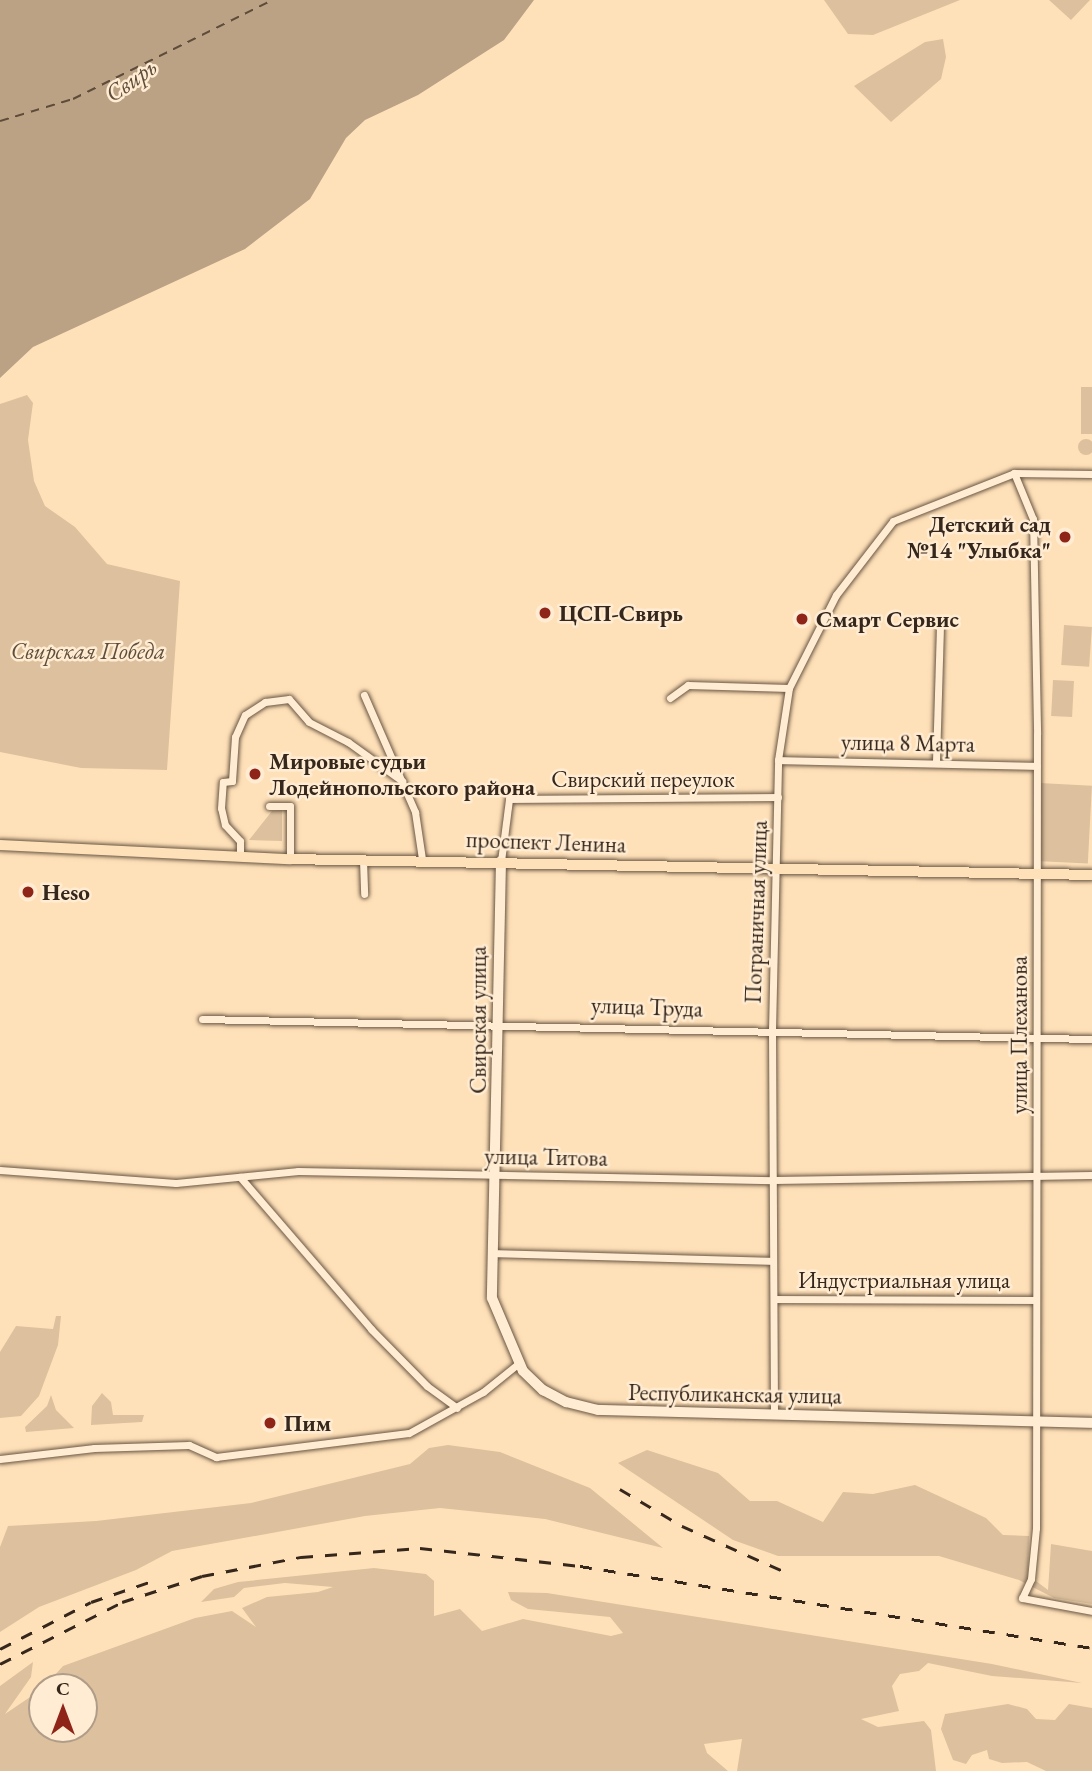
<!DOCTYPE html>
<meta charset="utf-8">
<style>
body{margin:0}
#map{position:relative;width:1092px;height:1771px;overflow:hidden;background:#ffe1b9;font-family:"EB Garamond",serif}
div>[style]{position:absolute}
.green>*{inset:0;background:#ddc19e;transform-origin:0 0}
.round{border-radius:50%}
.water>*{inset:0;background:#bba284}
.ferry>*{height:2px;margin-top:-1px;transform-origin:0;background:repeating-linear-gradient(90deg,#5e4c3b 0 9px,transparent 0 16px)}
.roads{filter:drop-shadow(0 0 2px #685643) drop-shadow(0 0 2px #685643)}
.street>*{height:7px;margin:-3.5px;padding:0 3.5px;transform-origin:3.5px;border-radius:3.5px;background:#ffecd2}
.secondary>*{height:10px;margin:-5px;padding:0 5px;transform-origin:5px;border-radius:5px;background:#ffecd2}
.primary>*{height:10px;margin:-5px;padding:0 5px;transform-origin:5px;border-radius:5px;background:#ffe1b9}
.rail>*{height:2.5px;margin-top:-1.25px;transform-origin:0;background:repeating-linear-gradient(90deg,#36271c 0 12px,transparent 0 24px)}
.dots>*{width:19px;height:19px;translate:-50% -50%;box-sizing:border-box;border:4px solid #ffecd2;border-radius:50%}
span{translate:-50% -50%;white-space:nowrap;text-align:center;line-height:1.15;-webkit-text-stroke:5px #ffecd2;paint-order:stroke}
.poi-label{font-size:23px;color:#36271c;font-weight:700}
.right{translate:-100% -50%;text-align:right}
.left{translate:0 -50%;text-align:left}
.park-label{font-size:23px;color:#604e3c;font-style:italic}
.street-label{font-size:23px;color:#36271c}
.water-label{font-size:24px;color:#5e4c3b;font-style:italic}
.north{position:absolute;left:28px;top:1673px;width:70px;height:70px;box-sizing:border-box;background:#ffecd2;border:2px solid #af9d89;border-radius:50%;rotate:0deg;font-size:19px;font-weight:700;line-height:28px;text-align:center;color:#36271c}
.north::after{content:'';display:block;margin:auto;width:24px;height:32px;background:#8f2418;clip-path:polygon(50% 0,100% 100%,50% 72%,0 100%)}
</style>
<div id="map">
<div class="green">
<div style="clip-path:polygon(824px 0,960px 0,873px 35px,848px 34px)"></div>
<div style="clip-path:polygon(1049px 0,1090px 0,1071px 20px)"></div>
<div style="clip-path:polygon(943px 39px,946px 57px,941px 79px,891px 122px,854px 86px,925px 42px)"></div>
<div style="left:1081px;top:387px;width:11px;height:47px"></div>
<div style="clip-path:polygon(27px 395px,33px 403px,28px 440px,34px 481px,45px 506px,75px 527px,107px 564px,180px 581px,167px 770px,81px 768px,0 752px,0 404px)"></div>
<div class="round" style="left:1078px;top:439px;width:16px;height:16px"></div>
<div style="left:1064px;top:625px;width:28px;height:40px;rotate:4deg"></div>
<div style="left:1053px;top:680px;width:21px;height:36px;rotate:3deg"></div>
<div style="left:1040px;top:783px;width:52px;height:78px;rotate:3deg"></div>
<div style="clip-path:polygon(282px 810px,282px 841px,249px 840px,272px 811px)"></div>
<div style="clip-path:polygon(56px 1316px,61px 1316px,58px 1345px,39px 1396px,21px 1416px,0 1418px,0 1352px,16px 1326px,53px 1329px)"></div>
<div style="clip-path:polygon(102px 1393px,111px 1402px,113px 1415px,144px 1415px,142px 1422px,91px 1425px,92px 1406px)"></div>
<div style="clip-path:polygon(51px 1395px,56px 1410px,74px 1428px,26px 1432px,25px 1427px,47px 1406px)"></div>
<div style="clip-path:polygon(448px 1445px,500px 1452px,590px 1488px,663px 1548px,545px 1519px,440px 1508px,365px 1516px,172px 1551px,136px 1570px,39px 1607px,0 1632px,0 1547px,8px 1526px,96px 1521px,251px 1503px,410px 1464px,429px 1448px)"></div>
<div style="clip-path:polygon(647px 1450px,718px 1473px,750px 1501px,777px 1501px,823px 1522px,843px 1492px,873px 1494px,915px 1485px,986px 1518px,1003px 1535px,1029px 1536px,1028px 1575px,1048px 1590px,1051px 1544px,1092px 1551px,1092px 1604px,1054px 1598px,1019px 1580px,939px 1556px,778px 1556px,733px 1540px,618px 1463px)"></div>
<div style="clip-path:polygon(374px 1568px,426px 1574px,434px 1581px,434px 1616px,460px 1609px,482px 1631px,523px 1619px,611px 1636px,623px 1633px,610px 1617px,528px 1609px,511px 1600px,508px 1592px,547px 1593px,992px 1664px,1082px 1683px,992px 1676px,928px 1663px,919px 1671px,900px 1674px,892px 1686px,899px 1711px,861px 1719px,878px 1727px,924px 1721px,931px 1730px,936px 1771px,737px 1771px,742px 1739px,704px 1744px,707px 1753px,728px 1771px,0 1771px,0 1686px,33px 1662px,31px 1677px,5px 1714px,42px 1689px,42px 1729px,84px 1729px,84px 1687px,44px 1687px,63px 1666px,195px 1618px,232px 1611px,256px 1627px,242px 1608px,267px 1597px,318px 1592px,333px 1587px,285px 1583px,244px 1588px,234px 1597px,201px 1602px,214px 1589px,238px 1582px)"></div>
<div style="clip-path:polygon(1008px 1704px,1027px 1709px,1036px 1719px,1055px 1720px,1069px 1704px,1092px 1708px,1092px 1771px,1046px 1771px,1027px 1762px,1002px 1763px,989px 1759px,987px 1750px,972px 1755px,966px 1764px,953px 1760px,941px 1729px,945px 1714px)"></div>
</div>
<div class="water">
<div style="clip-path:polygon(0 0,534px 0,504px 40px,418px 95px,365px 120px,346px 138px,310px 199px,245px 249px,33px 347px,0 378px)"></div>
</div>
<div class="ferry">
<div style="left:0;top:121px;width:76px;rotate:-16.8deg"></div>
<div style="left:73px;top:99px;width:222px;rotate:-26.4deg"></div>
</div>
<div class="roads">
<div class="street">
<div style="left:1014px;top:473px;width:50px;rotate:67.6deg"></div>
<div style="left:1033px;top:519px;width:215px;rotate:88.9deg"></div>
<div style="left:1037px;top:734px;width:794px;rotate:90.07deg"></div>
<div style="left:1036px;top:1528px;width:51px;rotate:95.6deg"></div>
<div style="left:1031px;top:1579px;width:21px;rotate:115deg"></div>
<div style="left:1022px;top:1598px;width:71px;rotate:10.5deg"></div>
<div style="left:364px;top:695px;width:128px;rotate:66.4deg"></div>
<div style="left:415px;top:812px;width:48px;rotate:81.5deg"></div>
<div style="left:670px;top:698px;width:22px;rotate:-36deg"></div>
<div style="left:688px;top:685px;width:101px;rotate:1.7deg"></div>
<div style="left:778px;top:760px;width:259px;rotate:1.3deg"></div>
<div style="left:936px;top:761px;width:134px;rotate:-88.3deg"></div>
<div style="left:269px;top:806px;width:21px"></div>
<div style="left:290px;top:806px;width:53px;rotate:90deg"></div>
<div style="left:240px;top:857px;width:16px;rotate:-90deg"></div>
<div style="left:240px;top:841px;width:22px;rotate:-133deg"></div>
<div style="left:225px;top:825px;width:17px;rotate:-103deg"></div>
<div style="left:221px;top:808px;width:26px;rotate:-86deg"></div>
<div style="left:223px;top:782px;width:9px;rotate:-6deg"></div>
<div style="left:232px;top:781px;width:44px;rotate:-86.1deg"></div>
<div style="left:235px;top:737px;width:24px;rotate:-66deg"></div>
<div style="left:245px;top:715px;width:24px;rotate:-33deg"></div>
<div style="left:265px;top:702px;width:24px;rotate:-7deg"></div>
<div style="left:289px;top:699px;width:30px;rotate:49deg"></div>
<div style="left:309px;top:722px;width:44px;rotate:27.1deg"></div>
<div style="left:348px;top:742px;width:67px;rotate:35.8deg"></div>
<div style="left:363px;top:860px;width:34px;rotate:88deg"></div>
<div style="left:501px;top:861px;width:63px;rotate:-82.6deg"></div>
<div style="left:509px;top:799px;width:269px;rotate:-0.4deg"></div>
<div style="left:202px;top:1019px;width:890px;rotate:1.29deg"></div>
<div style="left:0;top:1170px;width:176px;rotate:4.2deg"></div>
<div style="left:176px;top:1183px;width:123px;rotate:-5.6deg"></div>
<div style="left:298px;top:1171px;width:476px;rotate:1.1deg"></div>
<div style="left:774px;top:1180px;width:318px;rotate:-0.9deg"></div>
<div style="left:240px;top:1177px;width:201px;rotate:49.2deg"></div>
<div style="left:371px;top:1329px;width:80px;rotate:45.5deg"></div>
<div style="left:427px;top:1386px;width:37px;rotate:36deg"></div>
<div style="left:493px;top:1253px;width:280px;rotate:1.6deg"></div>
<div style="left:774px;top:1299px;width:260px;rotate:0.2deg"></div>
<div style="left:774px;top:1412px;width:382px;rotate:-90.3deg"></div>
<div style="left:772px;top:1030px;width:270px;rotate:-88.7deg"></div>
<div style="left:778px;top:760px;width:73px;rotate:-81.3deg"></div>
<div style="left:789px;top:688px;width:104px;rotate:-63.2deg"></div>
<div style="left:836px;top:595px;width:93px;rotate:-52.4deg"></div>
<div style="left:893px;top:521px;width:130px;rotate:-21.6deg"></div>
<div style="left:1014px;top:473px;width:78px;rotate:0.7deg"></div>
<div style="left:0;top:1459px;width:95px;rotate:-6.7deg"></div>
<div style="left:94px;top:1448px;width:95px;rotate:-1.8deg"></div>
<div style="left:189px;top:1445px;width:30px;rotate:24deg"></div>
<div style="left:216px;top:1457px;width:194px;rotate:-7.1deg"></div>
<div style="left:409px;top:1433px;width:85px;rotate:-29deg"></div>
<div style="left:483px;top:1392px;width:46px;rotate:-38.9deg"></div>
</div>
<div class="secondary">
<div style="left:501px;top:861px;width:437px;rotate:91.2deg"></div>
<div style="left:492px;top:1298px;width:79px;rotate:67deg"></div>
<div style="left:523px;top:1371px;width:28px;rotate:44deg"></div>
<div style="left:543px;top:1390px;width:26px;rotate:28deg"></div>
<div style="left:566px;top:1402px;width:33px;rotate:14deg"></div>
<div style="left:598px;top:1410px;width:494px;rotate:1.5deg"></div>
</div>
<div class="primary">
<div style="left:0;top:845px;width:290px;rotate:2.8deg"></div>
<div style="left:290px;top:859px;width:802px;rotate:1.14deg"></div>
</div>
</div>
<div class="rail">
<div style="left:620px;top:1489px;width:72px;rotate:30.8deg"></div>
<div style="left:682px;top:1526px;width:118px;rotate:24deg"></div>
<div style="left:0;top:1649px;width:102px;rotate:-27.3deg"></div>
<div style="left:91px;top:1602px;width:65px;rotate:-19deg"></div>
<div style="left:0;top:1664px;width:137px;rotate:-26.9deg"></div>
<div style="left:122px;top:1602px;width:84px;rotate:-18deg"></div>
<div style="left:202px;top:1576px;width:101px;rotate:-10.9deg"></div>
<div style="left:301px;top:1557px;width:119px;rotate:-4.3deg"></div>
<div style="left:420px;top:1548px;width:161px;rotate:6.4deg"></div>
<div style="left:580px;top:1566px;width:519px;rotate:9.1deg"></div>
</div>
<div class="dots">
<div style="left:1065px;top:537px;background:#8f2418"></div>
<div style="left:545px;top:613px;background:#8f2418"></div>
<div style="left:802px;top:619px;background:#8f2418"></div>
<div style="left:255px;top:774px;background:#8f2418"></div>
<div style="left:28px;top:892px;background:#8f2418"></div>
<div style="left:270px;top:1423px;background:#8f2418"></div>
</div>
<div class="poi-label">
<span class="right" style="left:1051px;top:537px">Детский сад<br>№14 "Улыбка"</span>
<span class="left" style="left:559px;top:613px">ЦСП-Свирь</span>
<span class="left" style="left:816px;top:619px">Смарт Сервис</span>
<span class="left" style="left:269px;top:774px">Мировые судьи<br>Лодейнопольского района</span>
<span class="left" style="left:42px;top:892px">Heso</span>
<span class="left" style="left:284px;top:1423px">Пим</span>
</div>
<div class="park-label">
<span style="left:88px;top:651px">Свирская Победа</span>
</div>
<div class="street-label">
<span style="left:908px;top:743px;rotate:1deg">улица 8 Марта</span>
<span style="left:643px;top:779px">Свирский переулок</span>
<span style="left:546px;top:842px;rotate:2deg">проспект Ленина</span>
<span style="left:756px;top:912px;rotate:-88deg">Пограничная улица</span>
<span style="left:647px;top:1007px;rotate:2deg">улица Труда</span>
<span style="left:478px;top:1020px;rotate:-90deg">Свирская улица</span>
<span style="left:1019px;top:1035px;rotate:-90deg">улица Плеханова</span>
<span style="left:546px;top:1157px;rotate:1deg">улица Титова</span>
<span style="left:904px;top:1280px">Индустриальная улица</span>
<span style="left:735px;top:1394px;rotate:1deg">Республиканская улица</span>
</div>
<div class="water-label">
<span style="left:131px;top:80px;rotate:-35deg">Свирь</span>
</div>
<div class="north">С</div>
</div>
